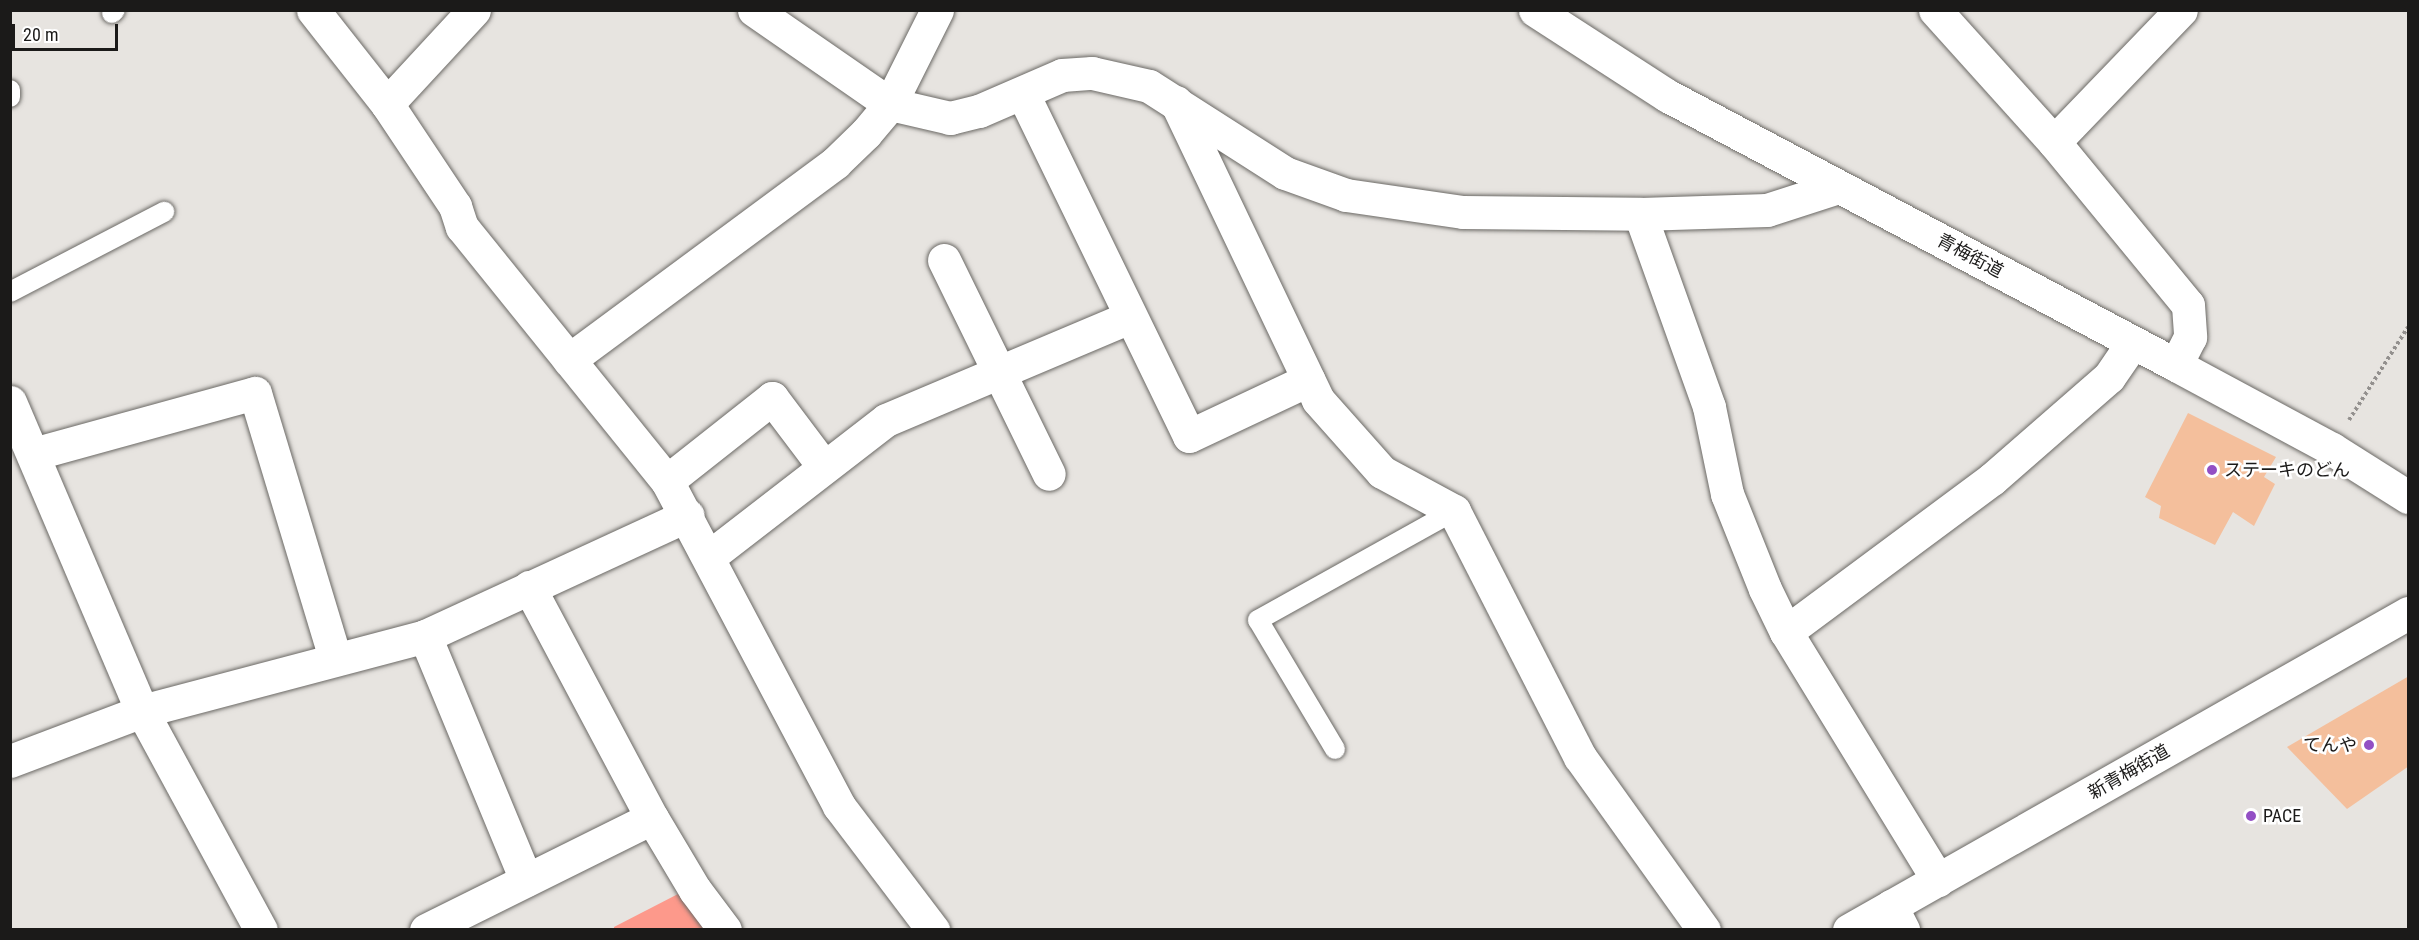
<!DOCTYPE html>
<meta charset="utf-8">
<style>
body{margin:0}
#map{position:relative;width:2419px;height:940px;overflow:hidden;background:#e7e4e0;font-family:"Roboto Condensed","Noto Sans JP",sans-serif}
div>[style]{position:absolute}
.green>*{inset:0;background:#fd998b}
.building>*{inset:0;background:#f4bf9c}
.path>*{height:4px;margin-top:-2px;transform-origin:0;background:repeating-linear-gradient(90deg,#93908e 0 3px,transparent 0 6px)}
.roads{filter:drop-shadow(0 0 2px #6b6965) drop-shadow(0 0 2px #6b6965)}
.service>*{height:20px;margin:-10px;padding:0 10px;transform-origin:10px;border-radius:10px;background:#fff}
.minor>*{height:33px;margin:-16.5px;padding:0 16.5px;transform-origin:16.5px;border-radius:16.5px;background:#fff}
.tertiary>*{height:33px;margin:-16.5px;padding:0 16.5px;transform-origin:16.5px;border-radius:16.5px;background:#fff}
.primary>*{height:33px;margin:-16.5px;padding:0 16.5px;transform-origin:16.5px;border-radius:16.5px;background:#fff}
.dots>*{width:16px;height:16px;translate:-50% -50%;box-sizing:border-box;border:3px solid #fff;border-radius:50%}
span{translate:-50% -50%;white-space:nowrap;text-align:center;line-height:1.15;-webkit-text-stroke:5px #fff;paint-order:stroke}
.street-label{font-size:18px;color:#1b1a19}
.poi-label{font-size:18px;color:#1b1a19}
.left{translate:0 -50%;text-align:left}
.right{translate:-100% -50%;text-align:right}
.frame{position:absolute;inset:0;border:12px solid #1b1a19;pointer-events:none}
.scale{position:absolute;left:12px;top:24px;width:106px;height:27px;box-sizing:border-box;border:3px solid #1b1a19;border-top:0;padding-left:8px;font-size:18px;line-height:21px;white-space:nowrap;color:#1b1a19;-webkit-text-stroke:4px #fff;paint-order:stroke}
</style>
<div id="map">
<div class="green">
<div style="clip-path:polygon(678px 894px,706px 929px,614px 930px,614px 927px)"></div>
</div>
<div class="building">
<div style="clip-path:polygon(2188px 413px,2276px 457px,2264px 477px,2275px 484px,2254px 526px,2233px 512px,2215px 545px,2159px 518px,2161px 506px,2145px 497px)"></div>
<div style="clip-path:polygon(2409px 676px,2409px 766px,2347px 809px,2287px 747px)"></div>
</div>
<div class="path">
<div style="left:2349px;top:420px;width:110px;rotate:-57.6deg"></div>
</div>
<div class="roads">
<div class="service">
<div style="left:112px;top:13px;width:4px;rotate:-45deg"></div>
<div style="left:10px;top:90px;width:7px;rotate:90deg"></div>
<div style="left:10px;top:292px;width:174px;rotate:-27.5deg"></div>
<div style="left:1335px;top:749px;width:150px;rotate:-120.8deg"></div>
<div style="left:1258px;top:620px;width:224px;rotate:-29.1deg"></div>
</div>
<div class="minor">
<div style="left:313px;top:10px;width:120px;rotate:51.8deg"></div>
<div style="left:387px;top:104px;width:123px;rotate:56.3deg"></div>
<div style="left:455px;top:206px;width:22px;rotate:72deg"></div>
<div style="left:462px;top:227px;width:326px;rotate:51.1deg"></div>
<div style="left:667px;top:481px;width:368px;rotate:62.1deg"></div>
<div style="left:839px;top:806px;width:156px;rotate:52.8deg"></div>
<div style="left:754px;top:10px;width:165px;rotate:34.7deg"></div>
<div style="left:890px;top:104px;width:62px;rotate:13.1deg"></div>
<div style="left:950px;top:118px;width:30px;rotate:-14deg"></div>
<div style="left:979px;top:111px;width:90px;rotate:-23.4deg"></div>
<div style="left:1062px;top:75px;width:30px;rotate:-4deg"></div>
<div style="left:1092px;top:73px;width:58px;rotate:12.8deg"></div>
<div style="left:1149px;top:86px;width:161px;rotate:32.6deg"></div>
<div style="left:1285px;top:173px;width:65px;rotate:19.8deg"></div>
<div style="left:1346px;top:195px;width:118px;rotate:8.3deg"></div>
<div style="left:1463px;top:212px;width:177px;rotate:0.6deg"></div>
<div style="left:1640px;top:214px;width:127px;rotate:-1.8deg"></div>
<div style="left:1767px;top:210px;width:75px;rotate:-17.9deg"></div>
<div style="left:1935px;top:10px;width:178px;rotate:48deg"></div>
<div style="left:2054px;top:142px;width:211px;rotate:50.6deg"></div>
<div style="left:2188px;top:305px;width:32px;rotate:86deg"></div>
<div style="left:2190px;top:337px;width:31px;rotate:117deg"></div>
<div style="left:1023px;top:94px;width:380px;rotate:64.1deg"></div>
<div style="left:1189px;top:436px;width:132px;rotate:-25.2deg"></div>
<div style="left:1176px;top:102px;width:330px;rotate:64.5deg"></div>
<div style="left:1318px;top:400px;width:96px;rotate:48.4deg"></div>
<div style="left:1382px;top:472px;width:82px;rotate:28.4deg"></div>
<div style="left:1454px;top:511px;width:276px;rotate:62.9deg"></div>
<div style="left:1580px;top:757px;width:213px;rotate:54.4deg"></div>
<div style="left:387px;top:104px;width:128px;rotate:-47.2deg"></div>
<div style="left:2054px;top:142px;width:183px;rotate:-46.1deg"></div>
<div style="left:1640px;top:214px;width:205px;rotate:70.3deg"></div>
<div style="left:1709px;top:407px;width:89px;rotate:78.3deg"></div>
<div style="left:1727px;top:494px;width:102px;rotate:68.2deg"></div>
<div style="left:1765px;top:589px;width:48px;rotate:64deg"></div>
<div style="left:1786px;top:632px;width:291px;rotate:58.5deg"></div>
<div style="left:944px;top:260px;width:238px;rotate:63.9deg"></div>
<div style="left:10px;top:402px;width:336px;rotate:66.9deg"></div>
<div style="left:142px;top:711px;width:249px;rotate:61.5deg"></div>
<div style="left:33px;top:454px;width:230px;rotate:-15.4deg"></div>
<div style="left:255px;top:393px;width:277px;rotate:73.2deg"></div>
<div style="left:667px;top:481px;width:134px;rotate:-38.3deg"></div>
<div style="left:772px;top:398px;width:86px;rotate:53deg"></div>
<div style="left:710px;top:556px;width:222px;rotate:-37.7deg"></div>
<div style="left:886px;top:420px;width:265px;rotate:-22.9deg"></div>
<div style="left:529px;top:587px;width:262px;rotate:62deg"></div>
<div style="left:652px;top:818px;width:84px;rotate:59.2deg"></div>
<div style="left:695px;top:890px;width:50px;rotate:53.1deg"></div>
<div style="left:1786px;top:632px;width:257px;rotate:-36.6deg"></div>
<div style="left:1992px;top:479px;width:155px;rotate:-41.1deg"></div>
<div style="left:2109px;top:377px;width:42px;rotate:-55.6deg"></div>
<div style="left:425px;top:636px;width:264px;rotate:67.5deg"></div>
<div style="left:10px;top:761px;width:141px;rotate:-20.7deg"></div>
<div style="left:142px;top:711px;width:293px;rotate:-14.8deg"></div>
<div style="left:425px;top:636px;width:289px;rotate:-24.7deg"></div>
<div style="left:1891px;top:906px;width:27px;rotate:63deg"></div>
<div style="left:426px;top:930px;width:252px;rotate:-26.4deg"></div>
</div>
<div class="tertiary">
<div style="left:569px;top:360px;width:331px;rotate:-36.5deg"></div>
<div style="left:835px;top:163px;width:43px;rotate:-44.1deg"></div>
<div style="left:866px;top:133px;width:38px;rotate:-50deg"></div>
<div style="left:890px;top:104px;width:105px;rotate:-63.4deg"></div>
</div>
<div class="primary">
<div style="left:1535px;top:10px;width:158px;rotate:32.9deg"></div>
<div style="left:1668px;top:96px;width:575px;rotate:27.9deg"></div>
<div style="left:2176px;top:365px;width:177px;rotate:28.3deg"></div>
<div style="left:2332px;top:449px;width:90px;rotate:32.3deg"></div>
<div style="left:1849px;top:930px;width:643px;rotate:-29.56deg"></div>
</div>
</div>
<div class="dots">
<div style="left:2212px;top:470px;background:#934fc4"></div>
<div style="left:2369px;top:745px;background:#934fc4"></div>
<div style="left:2251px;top:816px;background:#934fc4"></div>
</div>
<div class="street-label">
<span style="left:1970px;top:256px;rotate:28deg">青梅街道</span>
<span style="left:2129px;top:772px;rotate:-30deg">新青梅街道</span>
</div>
<div class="poi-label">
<span class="left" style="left:2224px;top:470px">ステーキのどん</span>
<span class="right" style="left:2357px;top:745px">てんや</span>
<span class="left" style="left:2263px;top:816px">PACE</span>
</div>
<div class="frame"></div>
<div class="scale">20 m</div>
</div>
